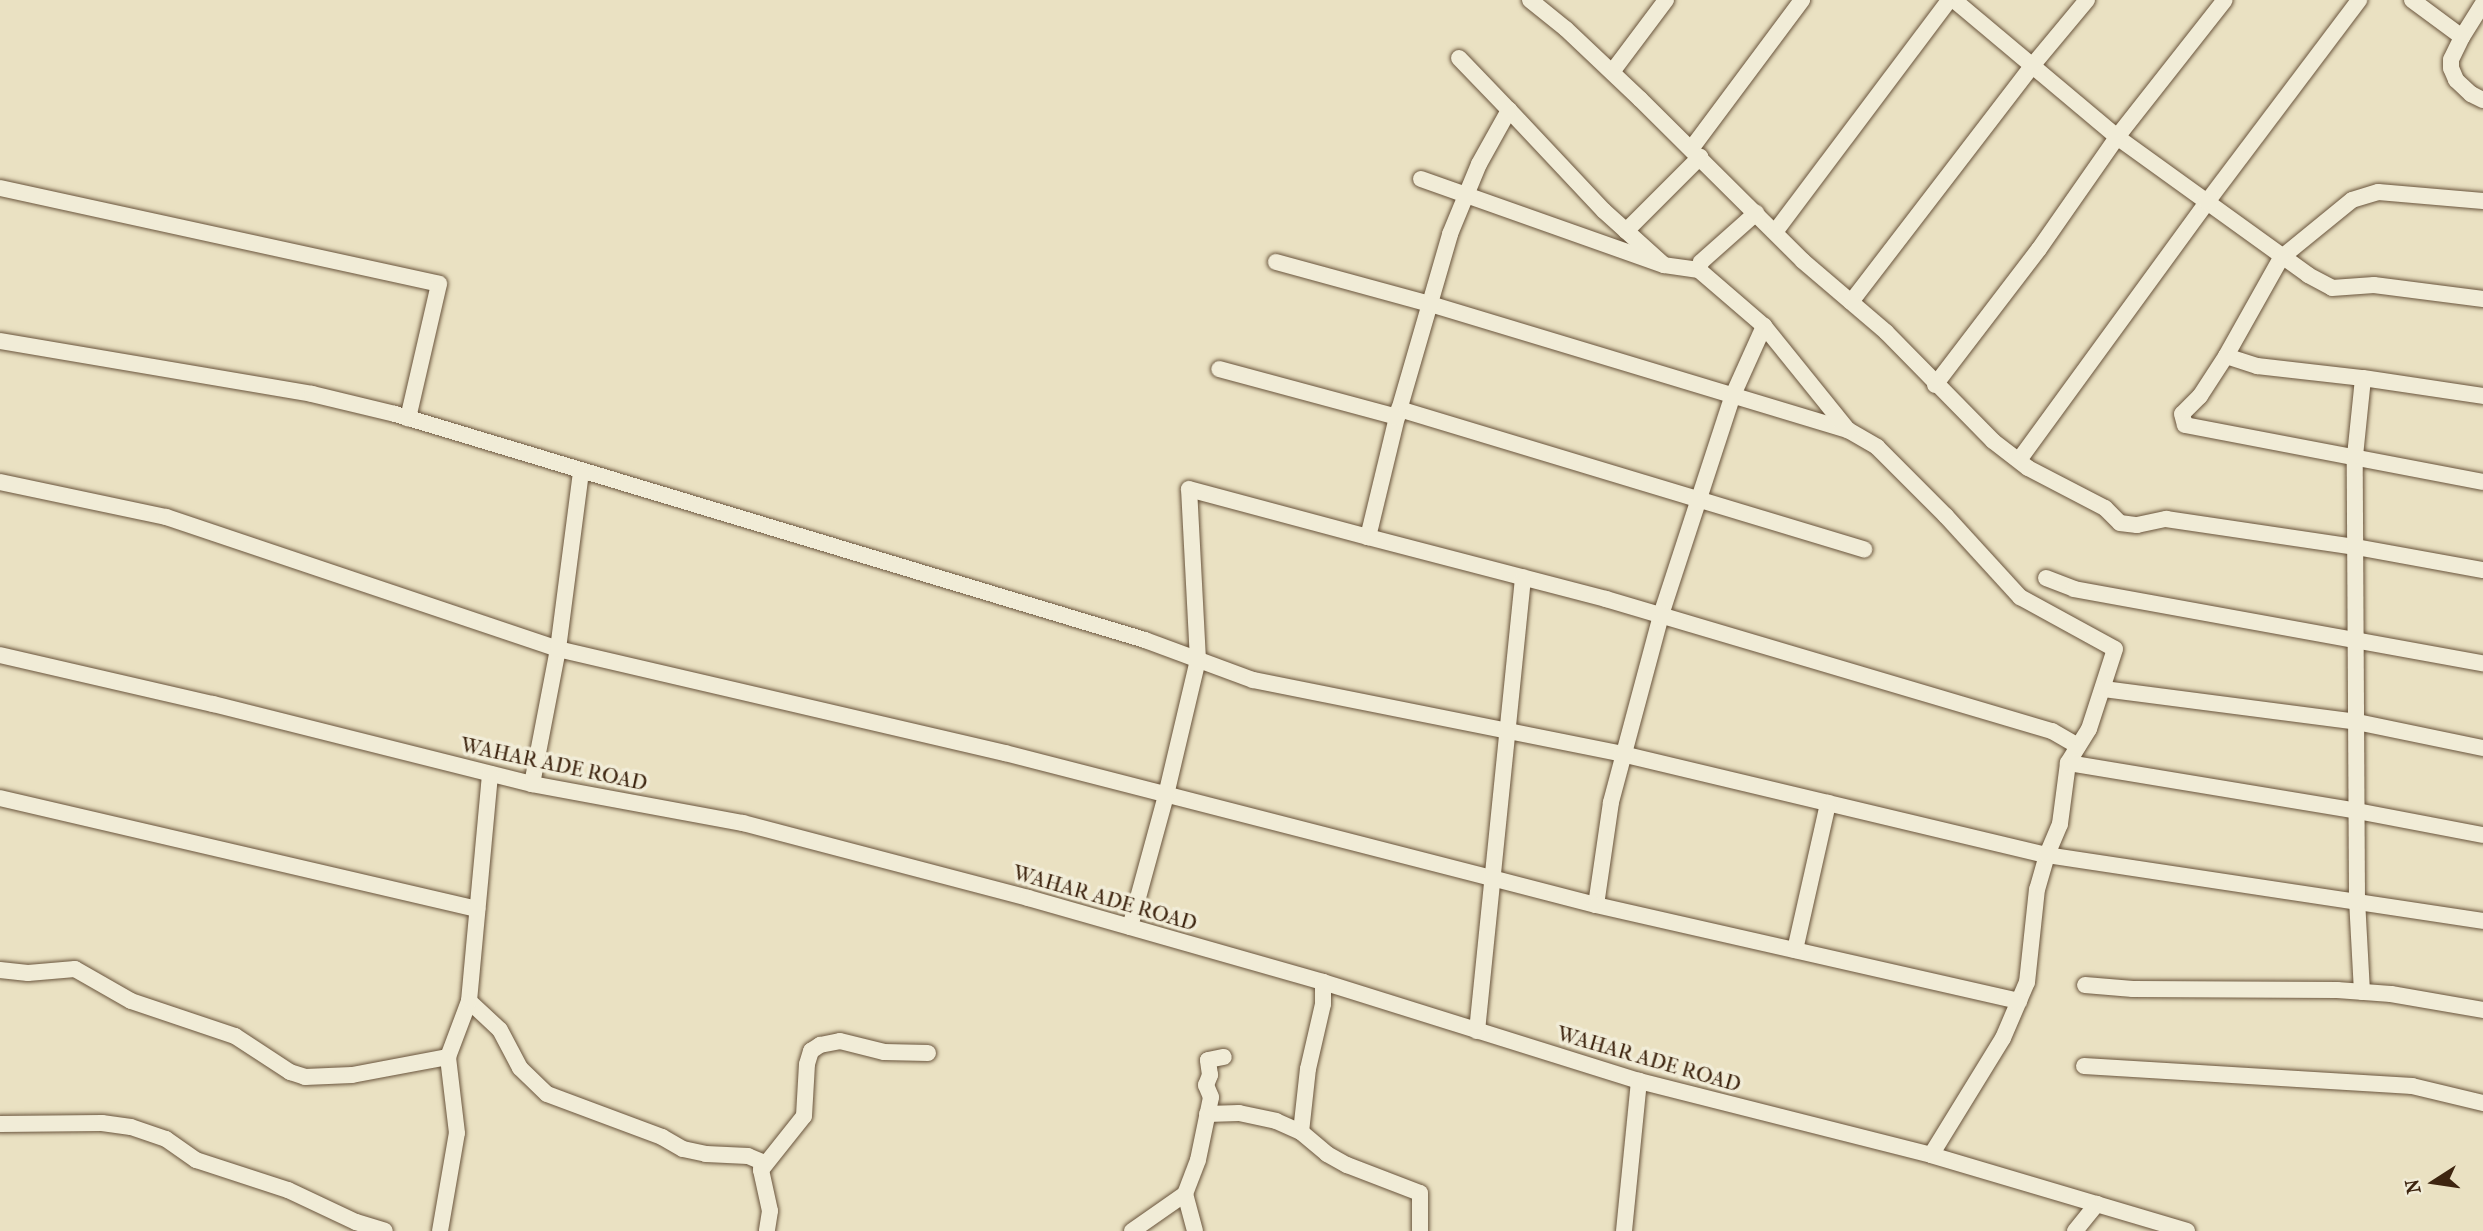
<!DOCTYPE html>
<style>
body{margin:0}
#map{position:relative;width:2483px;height:1231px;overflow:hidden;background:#eae1c2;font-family:"IM FELL French Canon",serif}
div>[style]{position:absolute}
.roads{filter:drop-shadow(0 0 2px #69543c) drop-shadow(0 0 2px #69543c)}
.minor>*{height:16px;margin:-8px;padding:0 8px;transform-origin:8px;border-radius:8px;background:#f1ecd7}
span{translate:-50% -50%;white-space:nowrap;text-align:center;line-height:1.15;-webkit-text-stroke:7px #f1ecd7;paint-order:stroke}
.street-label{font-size:21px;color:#3e2510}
.north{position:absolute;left:2399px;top:1147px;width:70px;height:70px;-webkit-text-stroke:5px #f1ecd7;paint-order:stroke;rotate:258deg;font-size:19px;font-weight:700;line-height:28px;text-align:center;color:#3e2510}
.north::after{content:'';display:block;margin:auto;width:24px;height:32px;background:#3e2510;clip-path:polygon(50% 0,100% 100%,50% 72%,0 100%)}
</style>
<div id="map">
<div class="roads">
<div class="minor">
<div style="left:1530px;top:0;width:46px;rotate:38.9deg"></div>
<div style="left:1566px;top:29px;width:102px;rotate:43.4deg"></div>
<div style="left:1640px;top:99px;width:230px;rotate:44.8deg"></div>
<div style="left:1803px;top:261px;width:109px;rotate:40.5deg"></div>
<div style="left:1886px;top:332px;width:153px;rotate:45.5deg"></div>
<div style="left:1993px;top:441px;width:44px;rotate:37.6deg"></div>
<div style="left:2028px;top:468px;width:87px;rotate:27.5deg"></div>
<div style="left:2105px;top:508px;width:21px;rotate:45deg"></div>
<div style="left:2120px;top:523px;width:17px;rotate:7deg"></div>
<div style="left:2137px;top:525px;width:30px;rotate:-12deg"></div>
<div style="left:2166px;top:519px;width:192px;rotate:8.4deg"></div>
<div style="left:2356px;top:547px;width:129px;rotate:10.3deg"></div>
<div style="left:1954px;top:0;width:213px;rotate:40deg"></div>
<div style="left:2117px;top:137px;width:236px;rotate:35.8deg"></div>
<div style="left:2308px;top:275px;width:27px;rotate:28deg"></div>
<div style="left:2332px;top:288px;width:42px;rotate:-4.1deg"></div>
<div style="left:2374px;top:285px;width:110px;rotate:7.3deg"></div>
<div style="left:2412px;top:0;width:62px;rotate:36.5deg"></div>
<div style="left:2462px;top:37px;width:39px;rotate:-58deg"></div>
<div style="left:2462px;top:37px;width:25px;rotate:116deg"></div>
<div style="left:2451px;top:60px;width:8px;rotate:90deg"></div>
<div style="left:2451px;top:68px;width:13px;rotate:67deg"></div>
<div style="left:2456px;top:80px;width:21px;rotate:43deg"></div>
<div style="left:2471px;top:94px;width:13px;rotate:27deg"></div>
<div style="left:1612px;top:72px;width:90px;rotate:-53.1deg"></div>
<div style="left:1691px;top:149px;width:186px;rotate:-53.3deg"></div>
<div style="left:1421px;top:179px;width:258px;rotate:19.5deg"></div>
<div style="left:1664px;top:265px;width:81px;rotate:-138deg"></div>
<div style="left:1604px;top:211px;width:139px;rotate:-133.2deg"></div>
<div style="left:0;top:188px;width:449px;rotate:12.3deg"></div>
<div style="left:439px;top:284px;width:138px;rotate:103deg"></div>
<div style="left:2483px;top:201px;width:105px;rotate:-175.1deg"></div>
<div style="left:2378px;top:192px;width:27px;rotate:163deg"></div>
<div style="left:2352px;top:200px;width:92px;rotate:140.8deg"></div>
<div style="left:2281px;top:258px;width:112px;rotate:119.3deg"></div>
<div style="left:2226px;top:356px;width:48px;rotate:123deg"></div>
<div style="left:2200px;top:396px;width:25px;rotate:135deg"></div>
<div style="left:2182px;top:414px;width:11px;rotate:75deg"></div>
<div style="left:2185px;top:425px;width:303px;rotate:10.8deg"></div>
<div style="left:1626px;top:231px;width:105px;rotate:-45deg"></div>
<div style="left:1775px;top:232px;width:290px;rotate:-53.1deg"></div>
<div style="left:1276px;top:262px;width:160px;rotate:15.3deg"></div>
<div style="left:1430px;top:304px;width:437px;rotate:16.8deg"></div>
<div style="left:1848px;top:430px;width:34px;rotate:30deg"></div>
<div style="left:1877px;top:447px;width:98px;rotate:45deg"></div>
<div style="left:1946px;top:516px;width:110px;rotate:47.6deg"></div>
<div style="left:2020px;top:597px;width:108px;rotate:28.7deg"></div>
<div style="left:2115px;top:649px;width:84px;rotate:108deg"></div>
<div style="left:2089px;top:729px;width:40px;rotate:122deg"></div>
<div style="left:2068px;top:763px;width:62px;rotate:97.5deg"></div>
<div style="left:2060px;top:824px;width:34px;rotate:113deg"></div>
<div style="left:2047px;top:855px;width:35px;rotate:106deg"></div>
<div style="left:2037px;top:889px;width:94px;rotate:96.1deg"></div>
<div style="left:2027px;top:982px;width:61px;rotate:113.2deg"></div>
<div style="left:2003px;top:1038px;width:137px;rotate:121.6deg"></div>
<div style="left:1699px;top:270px;width:8px;rotate:-76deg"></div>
<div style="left:1701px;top:262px;width:74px;rotate:-41.7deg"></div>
<div style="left:1851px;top:302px;width:297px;rotate:-52.5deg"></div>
<div style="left:2032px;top:66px;width:86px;rotate:-50.2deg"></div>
<div style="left:1764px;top:326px;width:134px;rotate:51.1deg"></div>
<div style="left:0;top:341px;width:316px;rotate:9.6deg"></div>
<div style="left:312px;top:394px;width:85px;rotate:13.5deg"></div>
<div style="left:395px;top:414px;width:783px;rotate:16.77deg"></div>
<div style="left:1145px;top:640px;width:115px;rotate:20.3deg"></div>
<div style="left:1253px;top:680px;width:376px;rotate:11.3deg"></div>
<div style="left:1622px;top:754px;width:437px;rotate:13.4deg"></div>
<div style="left:2047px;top:855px;width:441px;rotate:8.6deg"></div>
<div style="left:2226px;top:356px;width:33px;rotate:18deg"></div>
<div style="left:2257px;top:366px;width:107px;rotate:6.5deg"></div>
<div style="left:2363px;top:378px;width:121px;rotate:8.5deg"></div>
<div style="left:1935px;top:385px;width:171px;rotate:-52.6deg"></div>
<div style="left:2039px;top:249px;width:136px;rotate:-55.1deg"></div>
<div style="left:2117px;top:137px;width:174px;rotate:-51.8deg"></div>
<div style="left:1399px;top:409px;width:486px;rotate:16.8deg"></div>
<div style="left:1397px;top:417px;width:191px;rotate:-73.8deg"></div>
<div style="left:1450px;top:234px;width:76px;rotate:-67.5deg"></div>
<div style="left:1479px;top:164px;width:62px;rotate:-60.9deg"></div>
<div style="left:1509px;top:110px;width:72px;rotate:-133.9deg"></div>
<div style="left:2019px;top:460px;width:319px;rotate:-53.9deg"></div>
<div style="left:2207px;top:202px;width:253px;rotate:-53deg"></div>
<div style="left:0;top:482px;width:170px;rotate:11.9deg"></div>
<div style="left:166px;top:517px;width:414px;rotate:18.6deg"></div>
<div style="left:558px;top:649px;width:459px;rotate:13.1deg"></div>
<div style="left:1005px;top:753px;width:610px;rotate:14.42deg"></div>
<div style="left:1596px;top:905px;width:104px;rotate:-81.7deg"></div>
<div style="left:1611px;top:802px;width:194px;rotate:-75deg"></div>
<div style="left:1661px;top:615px;width:231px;rotate:-71.9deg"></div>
<div style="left:1733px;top:395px;width:76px;rotate:-65.8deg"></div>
<div style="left:1764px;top:326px;width:86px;rotate:-139.3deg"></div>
<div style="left:1699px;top:270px;width:35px;rotate:-172deg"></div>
<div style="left:1368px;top:537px;width:246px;rotate:14.6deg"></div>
<div style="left:1606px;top:599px;width:465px;rotate:16.5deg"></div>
<div style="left:2052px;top:731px;width:30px;rotate:30deg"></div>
<div style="left:2046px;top:578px;width:30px;rotate:21deg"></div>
<div style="left:2074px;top:589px;width:416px;rotate:10.3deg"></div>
<div style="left:0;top:655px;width:219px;rotate:13deg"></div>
<div style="left:213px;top:704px;width:329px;rotate:14.1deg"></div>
<div style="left:532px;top:784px;width:215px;rotate:10.5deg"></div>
<div style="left:743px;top:823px;width:295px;rotate:14.7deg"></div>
<div style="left:1028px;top:898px;width:307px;rotate:15.9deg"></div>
<div style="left:1323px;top:982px;width:331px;rotate:17.4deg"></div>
<div style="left:1639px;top:1081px;width:301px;rotate:14.2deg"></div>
<div style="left:1931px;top:1155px;width:267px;rotate:16.5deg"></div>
<div style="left:2104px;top:689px;width:255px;rotate:7.4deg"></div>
<div style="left:2357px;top:722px;width:129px;rotate:11.7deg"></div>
<div style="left:2068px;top:763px;width:293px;rotate:9.4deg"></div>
<div style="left:2357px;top:811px;width:128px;rotate:10.8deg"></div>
<div style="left:532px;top:784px;width:137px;rotate:-79.1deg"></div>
<div style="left:558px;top:649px;width:178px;rotate:-82.6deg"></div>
<div style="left:0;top:798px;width:490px;rotate:13.1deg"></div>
<div style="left:1596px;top:905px;width:434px;rotate:12.8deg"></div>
<div style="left:1130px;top:927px;width:137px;rotate:-74.7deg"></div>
<div style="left:1166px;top:795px;width:139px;rotate:-76.7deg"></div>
<div style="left:1198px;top:660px;width:171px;rotate:-93deg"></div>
<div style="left:1189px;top:489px;width:185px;rotate:15deg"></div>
<div style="left:1368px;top:537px;width:123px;rotate:-76.4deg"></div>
<div style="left:1397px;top:417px;width:184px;rotate:-164.9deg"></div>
<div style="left:1795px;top:950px;width:151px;rotate:-77.3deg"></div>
<div style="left:0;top:970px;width:28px;rotate:6deg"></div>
<div style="left:28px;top:973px;width:47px;rotate:-4.9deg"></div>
<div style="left:75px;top:969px;width:64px;rotate:29.7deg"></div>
<div style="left:131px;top:1001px;width:110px;rotate:18.6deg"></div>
<div style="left:235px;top:1036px;width:66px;rotate:33.2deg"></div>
<div style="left:290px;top:1072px;width:16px;rotate:18deg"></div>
<div style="left:305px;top:1077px;width:47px;rotate:-2.4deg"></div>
<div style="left:352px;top:1075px;width:98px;rotate:-10.6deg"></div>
<div style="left:2085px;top:985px;width:48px;rotate:4.8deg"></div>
<div style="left:2133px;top:989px;width:204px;rotate:0.3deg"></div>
<div style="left:2337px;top:990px;width:54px;rotate:4.2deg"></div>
<div style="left:2391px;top:994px;width:93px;rotate:9.9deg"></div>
<div style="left:2362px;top:992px;width:92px;rotate:-93.1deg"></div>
<div style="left:2357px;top:900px;width:444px;rotate:-90.3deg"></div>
<div style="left:2355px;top:456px;width:78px;rotate:-84.1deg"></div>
<div style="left:469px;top:1001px;width:42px;rotate:43.1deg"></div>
<div style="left:500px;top:1030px;width:43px;rotate:62.2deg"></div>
<div style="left:520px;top:1068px;width:37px;rotate:44deg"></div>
<div style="left:547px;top:1094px;width:123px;rotate:20.5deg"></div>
<div style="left:662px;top:1137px;width:24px;rotate:30deg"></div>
<div style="left:683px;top:1149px;width:24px;rotate:12deg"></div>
<div style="left:706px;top:1154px;width:42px;rotate:2.7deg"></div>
<div style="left:748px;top:1156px;width:15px;rotate:23deg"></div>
<div style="left:762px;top:1162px;width:8px;rotate:97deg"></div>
<div style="left:761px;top:1170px;width:42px;rotate:77.6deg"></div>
<div style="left:770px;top:1211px;width:20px;rotate:99deg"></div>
<div style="left:1477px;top:1031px;width:456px;rotate:-84.2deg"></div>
<div style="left:2084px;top:1066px;width:329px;rotate:3.5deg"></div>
<div style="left:2412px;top:1086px;width:73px;rotate:13.5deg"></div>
<div style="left:1207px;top:1114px;width:32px;rotate:-2deg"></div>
<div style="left:1239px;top:1113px;width:38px;rotate:12deg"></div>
<div style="left:1276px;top:1121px;width:27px;rotate:24deg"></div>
<div style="left:1301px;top:1132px;width:34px;rotate:40deg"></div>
<div style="left:1327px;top:1154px;width:23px;rotate:29deg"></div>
<div style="left:1347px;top:1165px;width:78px;rotate:21deg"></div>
<div style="left:1420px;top:1193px;width:38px;rotate:90deg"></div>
<div style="left:0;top:1124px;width:102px;rotate:-0.6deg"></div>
<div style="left:102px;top:1123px;width:29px;rotate:8deg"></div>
<div style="left:131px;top:1127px;width:37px;rotate:19deg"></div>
<div style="left:166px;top:1139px;width:37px;rotate:35deg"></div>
<div style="left:196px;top:1160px;width:97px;rotate:18.1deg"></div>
<div style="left:288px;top:1190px;width:75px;rotate:25.2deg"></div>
<div style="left:356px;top:1222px;width:30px;rotate:17deg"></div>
<div style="left:1301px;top:1132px;width:63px;rotate:-83.7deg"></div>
<div style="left:1308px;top:1069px;width:67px;rotate:-77deg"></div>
<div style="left:1323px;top:1004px;width:22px;rotate:-90deg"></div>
<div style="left:761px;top:1170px;width:69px;rotate:-51.5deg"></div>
<div style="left:804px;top:1116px;width:52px;rotate:-86.7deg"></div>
<div style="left:807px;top:1064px;width:14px;rotate:-73deg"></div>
<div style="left:811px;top:1051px;width:11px;rotate:-34deg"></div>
<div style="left:820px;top:1045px;width:20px;rotate:-11deg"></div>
<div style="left:840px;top:1041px;width:45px;rotate:14deg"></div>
<div style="left:884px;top:1052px;width:44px;rotate:1.3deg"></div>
<div style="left:440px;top:1231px;width:99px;rotate:-80.2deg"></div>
<div style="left:457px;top:1133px;width:77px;rotate:-96.8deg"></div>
<div style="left:448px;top:1057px;width:60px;rotate:-69.4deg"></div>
<div style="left:469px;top:1001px;width:228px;rotate:-84.7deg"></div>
<div style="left:1132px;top:1231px;width:65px;rotate:-34.9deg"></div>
<div style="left:1195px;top:1231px;width:38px;rotate:-105deg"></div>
<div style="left:1185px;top:1194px;width:36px;rotate:-69deg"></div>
<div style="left:1198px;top:1160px;width:64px;rotate:-78.3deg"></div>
<div style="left:1211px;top:1097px;width:13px;rotate:-113deg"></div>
<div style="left:1206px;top:1085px;width:11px;rotate:-68deg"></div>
<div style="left:1210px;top:1075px;width:15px;rotate:-98deg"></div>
<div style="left:1208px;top:1060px;width:16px;rotate:-11deg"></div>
<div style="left:1624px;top:1231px;width:151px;rotate:-84.3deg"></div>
<div style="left:2075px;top:1231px;width:35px;rotate:-51deg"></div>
</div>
</div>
<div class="street-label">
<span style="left:554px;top:764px;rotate:12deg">WAHAR ADE ROAD</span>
<span style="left:1105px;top:898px;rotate:16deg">WAHAR ADE ROAD</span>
<span style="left:1649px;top:1059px;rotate:16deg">WAHAR ADE ROAD</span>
</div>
<div class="north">N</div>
</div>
